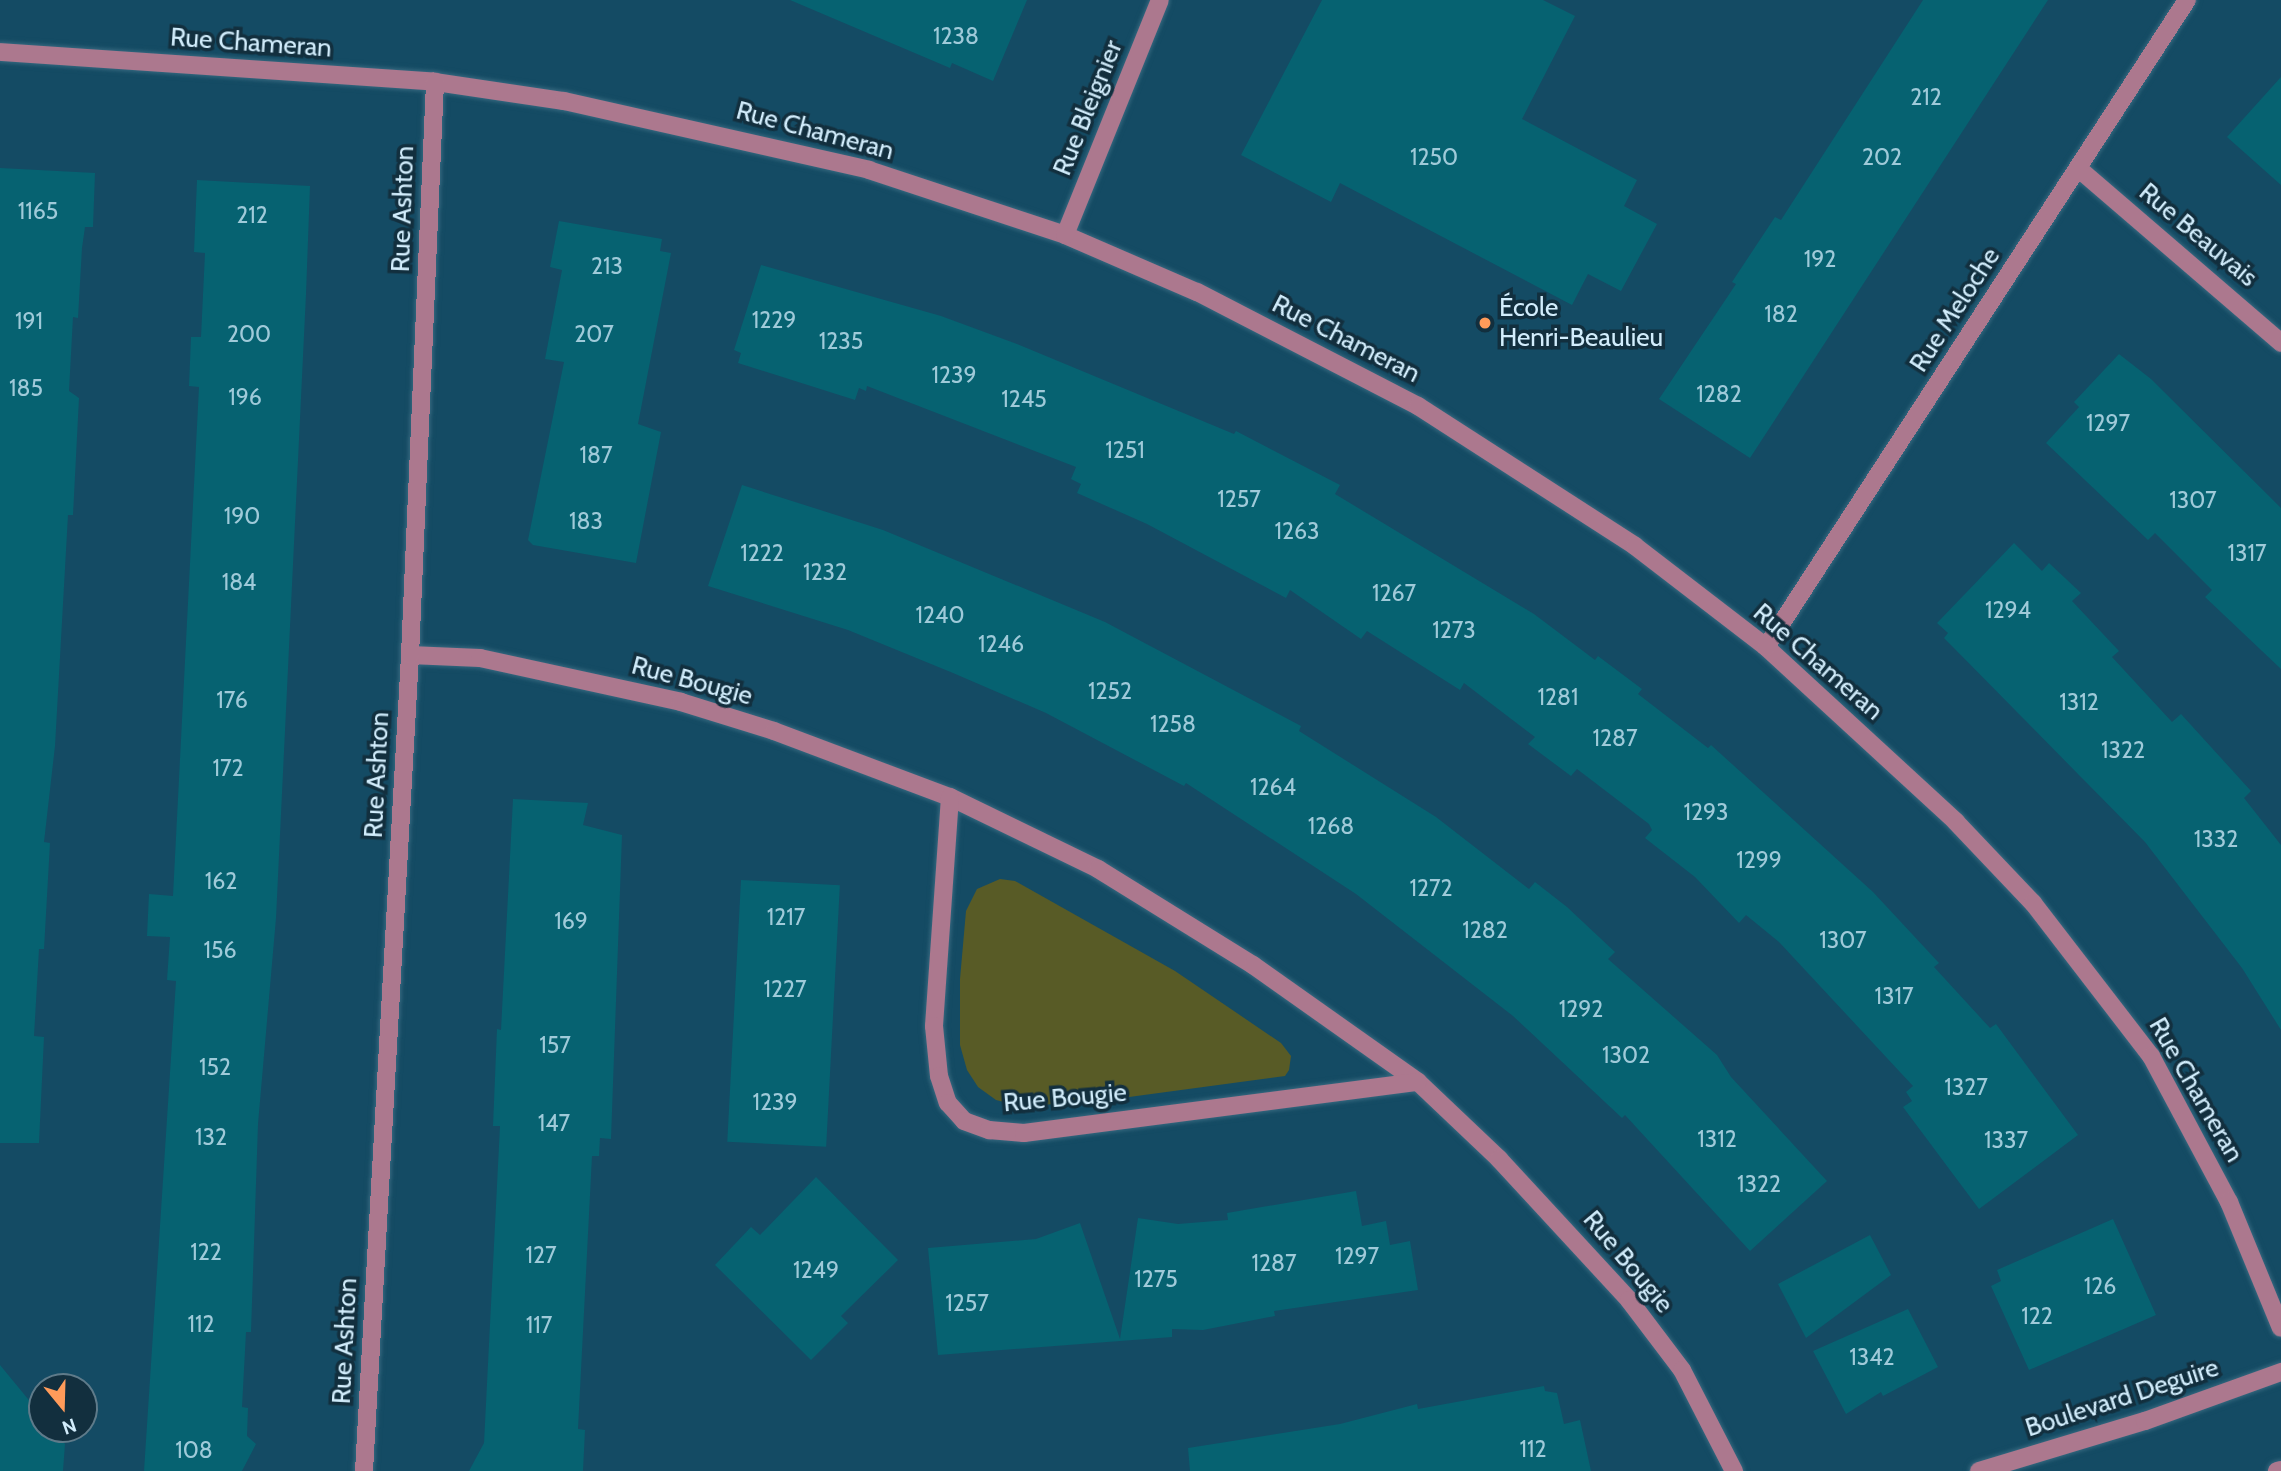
<!DOCTYPE html>
<meta charset="utf-8">
<style>
body{margin:0}
#map{position:relative;width:2281px;height:1471px;overflow:hidden;background:#144b64;font-family:Cabin,sans-serif}
div>[style]{position:absolute}
.green>*{inset:0;background:#585b26}
.building>*{inset:0;background:#066271;transform-origin:0 0}
.roads{filter:drop-shadow(0 0 2px #36687f) drop-shadow(0 0 2px #36687f)}
.minor>*{height:18px;margin:-9px;padding:0 9px;transform-origin:9px;border-radius:9px;background:#ac788e}
.dots>*{width:19px;height:19px;translate:-50% -50%;box-sizing:border-box;border:4px solid #122f3e;border-radius:50%}
span{translate:-50% -50%;white-space:nowrap;text-align:center;line-height:1.15;-webkit-text-stroke:7px #122f3e;paint-order:stroke}
.number-label{font-size:23px;color:#9fcad9}
.number-label span{-webkit-text-stroke-width:0}
.street-label{font-size:26px;color:#d2edfc}
.poi-label{font-size:26px;color:#d2edfc}
.left{translate:0 -50%;text-align:left}
.north{position:absolute;left:28px;top:1373px;width:70px;height:70px;box-sizing:border-box;background:#122f3e;border:2px solid #5f7b8a;border-radius:50%;rotate:161deg;font-size:19px;font-weight:700;line-height:28px;text-align:center;color:#d2edfc}
.north::after{content:'';display:block;margin:auto;width:24px;height:32px;background:#ff9b5a;clip-path:polygon(50% 0,100% 100%,50% 72%,0 100%)}
</style>
<div id="map">
<div class="green">
<div style="clip-path:polygon(1000px 879px,1015px 881px,1175px 971px,1281px 1043px,1291px 1056px,1289px 1070px,1285px 1076px,1092px 1102px,1020px 1106px,996px 1100px,978px 1087px,967px 1070px,960px 1045px,960px 979px,966px 911px,977px 889px)"></div>
</div>
<div class="building">
<div style="clip-path:polygon(790px 0,1027px 0,993px 81px,952px 63px,950px 68px)"></div>
<div style="clip-path:polygon(1322px 0,1543px 0,1575px 16px,1522px 119px,1637px 180px,1624px 206px,1657px 224px,1621px 291px,1588px 274px,1572px 305px,1340px 183px,1331px 202px,1241px 155px)"></div>
<div style="clip-path:polygon(1923px 0,2048px 0,1750px 458px,1659px 399px,1736px 284px,1732px 282px,1775px 217px,1781px 220px)"></div>
<div style="clip-path:polygon(2281px 77px,2281px 185px,2227px 137px)"></div>
<div style="clip-path:polygon(0 168px,95px 173px,93px 227px,85px 227px,82px 248px,78px 318px,73px 317px,69px 391px,79px 398px,73px 515px,68px 515px,55px 746px,44px 842px,50px 843px,44px 949px,39px 949px,34px 1036px,44px 1037px,39px 1143px,0 1143px)"></div>
<div style="clip-path:polygon(197px 180px,310px 186px,306px 294px,276px 918px,258px 1124px,251px 1332px,246px 1332px,242px 1407px,248px 1408px,247px 1436px,256px 1444px,242px 1471px,144px 1471px,176px 981px,167px 980px,170px 937px,147px 936px,149px 894px,173px 896px,199px 387px,189px 386px,191px 337px,201px 337px,205px 253px,194px 252px)"></div>
<div style="clip-path:polygon(559px 221px,662px 239px,660px 251px,671px 253px,638px 424px,661px 432px,636px 563px,533px 545px,528px 540px,564px 362px,545px 359px,562px 270px,550px 267px)"></div>
<div style="clip-path:polygon(761px 265px,941px 316px,1017px 344px,1234px 434px,1236px 431px,1340px 485px,1335px 494px,1534px 614px,1595px 660px,1598px 656px,1642px 689px,1638px 694px,1708px 748px,1711px 745px,1873px 892px,1939px 963px,1934px 967px,1990px 1028px,1996px 1024px,2078px 1135px,1979px 1209px,1903px 1107px,1912px 1101px,1906px 1092px,1913px 1086px,1779px 942px,1746px 915px,1739px 923px,1695px 877px,1645px 838px,1652px 830px,1649px 824px,1577px 769px,1571px 776px,1528px 744px,1535px 737px,1464px 683px,1460px 690px,1367px 631px,1361px 639px,1290px 590px,1286px 598px,1147px 524px,1077px 493px,1081px 484px,1071px 479px,1076px 467px,867px 386px,866px 391px,859px 388px,855px 400px,738px 363px,741px 353px,734px 350px)"></div>
<div style="clip-path:polygon(2119px 354px,2151px 379px,2281px 508px,2281px 669px,2205px 597px,2212px 590px,2155px 533px,2148px 540px,2046px 443px,2079px 407px,2074px 402px)"></div>
<div style="clip-path:polygon(742px 485px,883px 530px,1105px 622px,1301px 726px,1299px 731px,1436px 817px,1529px 889px,1535px 882px,1567px 907px,1615px 952px,1608px 959px,1717px 1055px,1731px 1077px,1827px 1181px,1750px 1251px,1625px 1115px,1622px 1118px,1513px 1016px,1356px 894px,1186px 783px,1184px 786px,1046px 713px,953px 673px,848px 630px,708px 586px)"></div>
<div style="clip-path:polygon(2014px 543px,2042px 571px,2049px 563px,2081px 593px,2072px 601px,2119px 651px,2112px 657px,2172px 722px,2181px 714px,2251px 791px,2244px 798px,2281px 845px,2281px 1030px,2242px 968px,2145px 842px,1944px 638px,1948px 633px,1937px 623px)"></div>
<div style="clip-path:polygon(513px 799px,588px 803px,583px 825px,622px 835px,611px 1139px,600px 1138px,599px 1156px,592px 1156px,578px 1429px,585px 1430px,583px 1471px,469px 1471px,484px 1443px,500px 1126px,493px 1126px,497px 1029px,501px 1030px)"></div>
<div style="left:741px;top:880px;width:99px;height:262px;rotate:3deg"></div>
<div style="clip-path:polygon(816px 1177px,898px 1260px,841px 1316px,848px 1323px,811px 1360px,715px 1265px,751px 1227px,760px 1235px)"></div>
<div style="clip-path:polygon(1356px 1191px,1362px 1226px,1386px 1221px,1390px 1245px,1410px 1241px,1418px 1290px,1274px 1311px,1275px 1316px,1203px 1330px,1172px 1329px,1172px 1337px,938px 1355px,928px 1248px,1036px 1239px,1080px 1223px,1120px 1339px,1138px 1218px,1178px 1224px,1228px 1220px,1227px 1213px)"></div>
<div style="clip-path:polygon(2113px 1219px,2156px 1315px,2029px 1370px,1991px 1286px,2001px 1281px,1997px 1270px)"></div>
<div style="clip-path:polygon(1870px 1235px,1891px 1275px,1806px 1338px,1778px 1284px)"></div>
<div style="clip-path:polygon(1908px 1309px,1938px 1367px,1883px 1396px,1881px 1392px,1846px 1414px,1813px 1351px)"></div>
<div style="clip-path:polygon(0 1365px,42px 1416px,42px 1429px,53px 1429px,65px 1444px,63px 1471px,0 1471px)"></div>
<div style="clip-path:polygon(1544px 1386px,1545px 1391px,1557px 1393px,1564px 1424px,1580px 1420px,1591px 1471px,1190px 1471px,1188px 1448px,1340px 1424px,1417px 1404px,1418px 1409px)"></div>
</div>
<div class="roads">
<div class="minor">
<div style="left:0;top:52px;width:436px;rotate:3.9deg"></div>
<div style="left:435px;top:82px;width:130px;rotate:8.4deg"></div>
<div style="left:564px;top:101px;width:313px;rotate:12.7deg"></div>
<div style="left:869px;top:170px;width:206px;rotate:18.3deg"></div>
<div style="left:1065px;top:235px;width:144px;rotate:23.4deg"></div>
<div style="left:1197px;top:292px;width:249px;rotate:27.3deg"></div>
<div style="left:1418px;top:406px;width:258px;rotate:32.8deg"></div>
<div style="left:1635px;top:546px;width:165px;rotate:37.6deg"></div>
<div style="left:1766px;top:647px;width:258px;rotate:42.6deg"></div>
<div style="left:1956px;top:822px;width:112px;rotate:46.5deg"></div>
<div style="left:2033px;top:903px;width:193px;rotate:52.4deg"></div>
<div style="left:2151px;top:1056px;width:166px;rotate:61.9deg"></div>
<div style="left:2229px;top:1202px;width:136px;rotate:67.6deg"></div>
<div style="left:2079px;top:169px;width:267px;rotate:40.7deg"></div>
<div style="left:1065px;top:235px;width:253px;rotate:-68deg"></div>
<div style="left:1766px;top:647px;width:772px;rotate:-56.95deg"></div>
<div style="left:410px;top:655px;width:70px;rotate:2.5deg"></div>
<div style="left:480px;top:658px;width:206px;rotate:12.3deg"></div>
<div style="left:681px;top:702px;width:97px;rotate:17.3deg"></div>
<div style="left:774px;top:731px;width:188px;rotate:20.6deg"></div>
<div style="left:950px;top:797px;width:165px;rotate:25.9deg"></div>
<div style="left:1098px;top:869px;width:182px;rotate:31.8deg"></div>
<div style="left:1253px;top:965px;width:202px;rotate:35.3deg"></div>
<div style="left:1418px;top:1082px;width:112px;rotate:43.5deg"></div>
<div style="left:1499px;top:1159px;width:192px;rotate:47.3deg"></div>
<div style="left:1629px;top:1300px;width:88px;rotate:52.9deg"></div>
<div style="left:1682px;top:1370px;width:114px;rotate:62.8deg"></div>
<div style="left:950px;top:797px;width:230px;rotate:94deg"></div>
<div style="left:934px;top:1026px;width:50px;rotate:84.3deg"></div>
<div style="left:939px;top:1076px;width:28px;rotate:72deg"></div>
<div style="left:948px;top:1103px;width:24px;rotate:48deg"></div>
<div style="left:964px;top:1121px;width:27px;rotate:20deg"></div>
<div style="left:989px;top:1130px;width:35px;rotate:5deg"></div>
<div style="left:1024px;top:1133px;width:397px;rotate:-7.4deg"></div>
<div style="left:364px;top:1471px;width:817px;rotate:-86.77deg"></div>
<div style="left:410px;top:655px;width:574px;rotate:-87.5deg"></div>
<div style="left:1979px;top:1471px;width:173px;rotate:-16.8deg"></div>
<div style="left:2145px;top:1421px;width:145px;rotate:-19.8deg"></div>
<div style="left:2277px;top:1471px;width:4px;rotate:-14deg"></div>
</div>
</div>
<div class="dots">
<div style="left:1485px;top:323px;background:#ff9b5a"></div>
</div>
<div class="number-label">
<span style="left:956px;top:36px">1238</span>
<span style="left:1926px;top:97px">212</span>
<span style="left:1434px;top:157px">1250</span>
<span style="left:1882px;top:157px">202</span>
<span style="left:38px;top:211px">1165</span>
<span style="left:252px;top:215px">212</span>
<span style="left:1820px;top:259px">192</span>
<span style="left:607px;top:266px">213</span>
<span style="left:1781px;top:314px">182</span>
<span style="left:774px;top:320px">1229</span>
<span style="left:29px;top:321px">191</span>
<span style="left:249px;top:334px">200</span>
<span style="left:594px;top:334px">207</span>
<span style="left:841px;top:341px">1235</span>
<span style="left:954px;top:375px">1239</span>
<span style="left:26px;top:388px">185</span>
<span style="left:1719px;top:394px">1282</span>
<span style="left:245px;top:397px">196</span>
<span style="left:1024px;top:399px">1245</span>
<span style="left:2108px;top:423px">1297</span>
<span style="left:1125px;top:450px">1251</span>
<span style="left:596px;top:455px">187</span>
<span style="left:1239px;top:499px">1257</span>
<span style="left:2193px;top:500px">1307</span>
<span style="left:242px;top:516px">190</span>
<span style="left:586px;top:521px">183</span>
<span style="left:1297px;top:531px">1263</span>
<span style="left:762px;top:553px">1222</span>
<span style="left:2247px;top:553px">1317</span>
<span style="left:825px;top:572px">1232</span>
<span style="left:239px;top:582px">184</span>
<span style="left:1394px;top:593px">1267</span>
<span style="left:2008px;top:610px">1294</span>
<span style="left:940px;top:615px">1240</span>
<span style="left:1454px;top:630px">1273</span>
<span style="left:1001px;top:644px">1246</span>
<span style="left:1110px;top:691px">1252</span>
<span style="left:1558px;top:697px">1281</span>
<span style="left:232px;top:700px">176</span>
<span style="left:2079px;top:702px">1312</span>
<span style="left:1173px;top:724px">1258</span>
<span style="left:1615px;top:738px">1287</span>
<span style="left:2123px;top:750px">1322</span>
<span style="left:228px;top:768px">172</span>
<span style="left:1273px;top:787px">1264</span>
<span style="left:1706px;top:812px">1293</span>
<span style="left:1331px;top:826px">1268</span>
<span style="left:2216px;top:839px">1332</span>
<span style="left:1759px;top:860px">1299</span>
<span style="left:221px;top:881px">162</span>
<span style="left:1431px;top:888px">1272</span>
<span style="left:786px;top:917px">1217</span>
<span style="left:571px;top:921px">169</span>
<span style="left:1485px;top:930px">1282</span>
<span style="left:1843px;top:940px">1307</span>
<span style="left:220px;top:950px">156</span>
<span style="left:785px;top:989px">1227</span>
<span style="left:1894px;top:996px">1317</span>
<span style="left:1581px;top:1009px">1292</span>
<span style="left:555px;top:1045px">157</span>
<span style="left:1626px;top:1055px">1302</span>
<span style="left:215px;top:1067px">152</span>
<span style="left:1966px;top:1087px">1327</span>
<span style="left:775px;top:1102px">1239</span>
<span style="left:554px;top:1123px">147</span>
<span style="left:211px;top:1137px">132</span>
<span style="left:1717px;top:1139px">1312</span>
<span style="left:2006px;top:1140px">1337</span>
<span style="left:1759px;top:1184px">1322</span>
<span style="left:206px;top:1252px">122</span>
<span style="left:541px;top:1255px">127</span>
<span style="left:1357px;top:1256px">1297</span>
<span style="left:1274px;top:1263px">1287</span>
<span style="left:816px;top:1270px">1249</span>
<span style="left:1156px;top:1279px">1275</span>
<span style="left:2100px;top:1286px">126</span>
<span style="left:967px;top:1303px">1257</span>
<span style="left:2037px;top:1316px">122</span>
<span style="left:201px;top:1324px">112</span>
<span style="left:539px;top:1325px">117</span>
<span style="left:1872px;top:1357px">1342</span>
<span style="left:1533px;top:1449px">112</span>
<span style="left:194px;top:1450px">108</span>
</div>
<div class="street-label">
<span style="left:251px;top:43px;rotate:4deg">Rue Chameran</span>
<span style="left:1088px;top:108px;rotate:-68deg">Rue Bleignier</span>
<span style="left:815px;top:131px;rotate:15deg">Rue Chameran</span>
<span style="left:403px;top:209px;rotate:-88deg">Rue Ashton</span>
<span style="left:2198px;top:235px;rotate:40deg">Rue Beauvais</span>
<span style="left:1955px;top:310px;rotate:-57deg">Rue Meloche</span>
<span style="left:1346px;top:339px;rotate:27deg">Rue Chameran</span>
<span style="left:1818px;top:662px;rotate:41deg">Rue Chameran</span>
<span style="left:692px;top:681px;rotate:15deg">Rue Bougie</span>
<span style="left:377px;top:775px;rotate:-87deg">Rue Ashton</span>
<span style="left:2196px;top:1090px;rotate:60deg">Rue Chameran</span>
<span style="left:1065px;top:1098px;rotate:-5deg">Rue Bougie</span>
<span style="left:1628px;top:1262px;rotate:50deg">Rue Bougie</span>
<span style="left:345px;top:1341px;rotate:-87deg">Rue Ashton</span>
<span style="left:2122px;top:1398px;rotate:-18deg">Boulevard Deguire</span>
</div>
<div class="poi-label">
<span class="left" style="left:1499px;top:323px">École<br>Henri-Beaulieu</span>
</div>
<div class="north">N</div>
</div>
